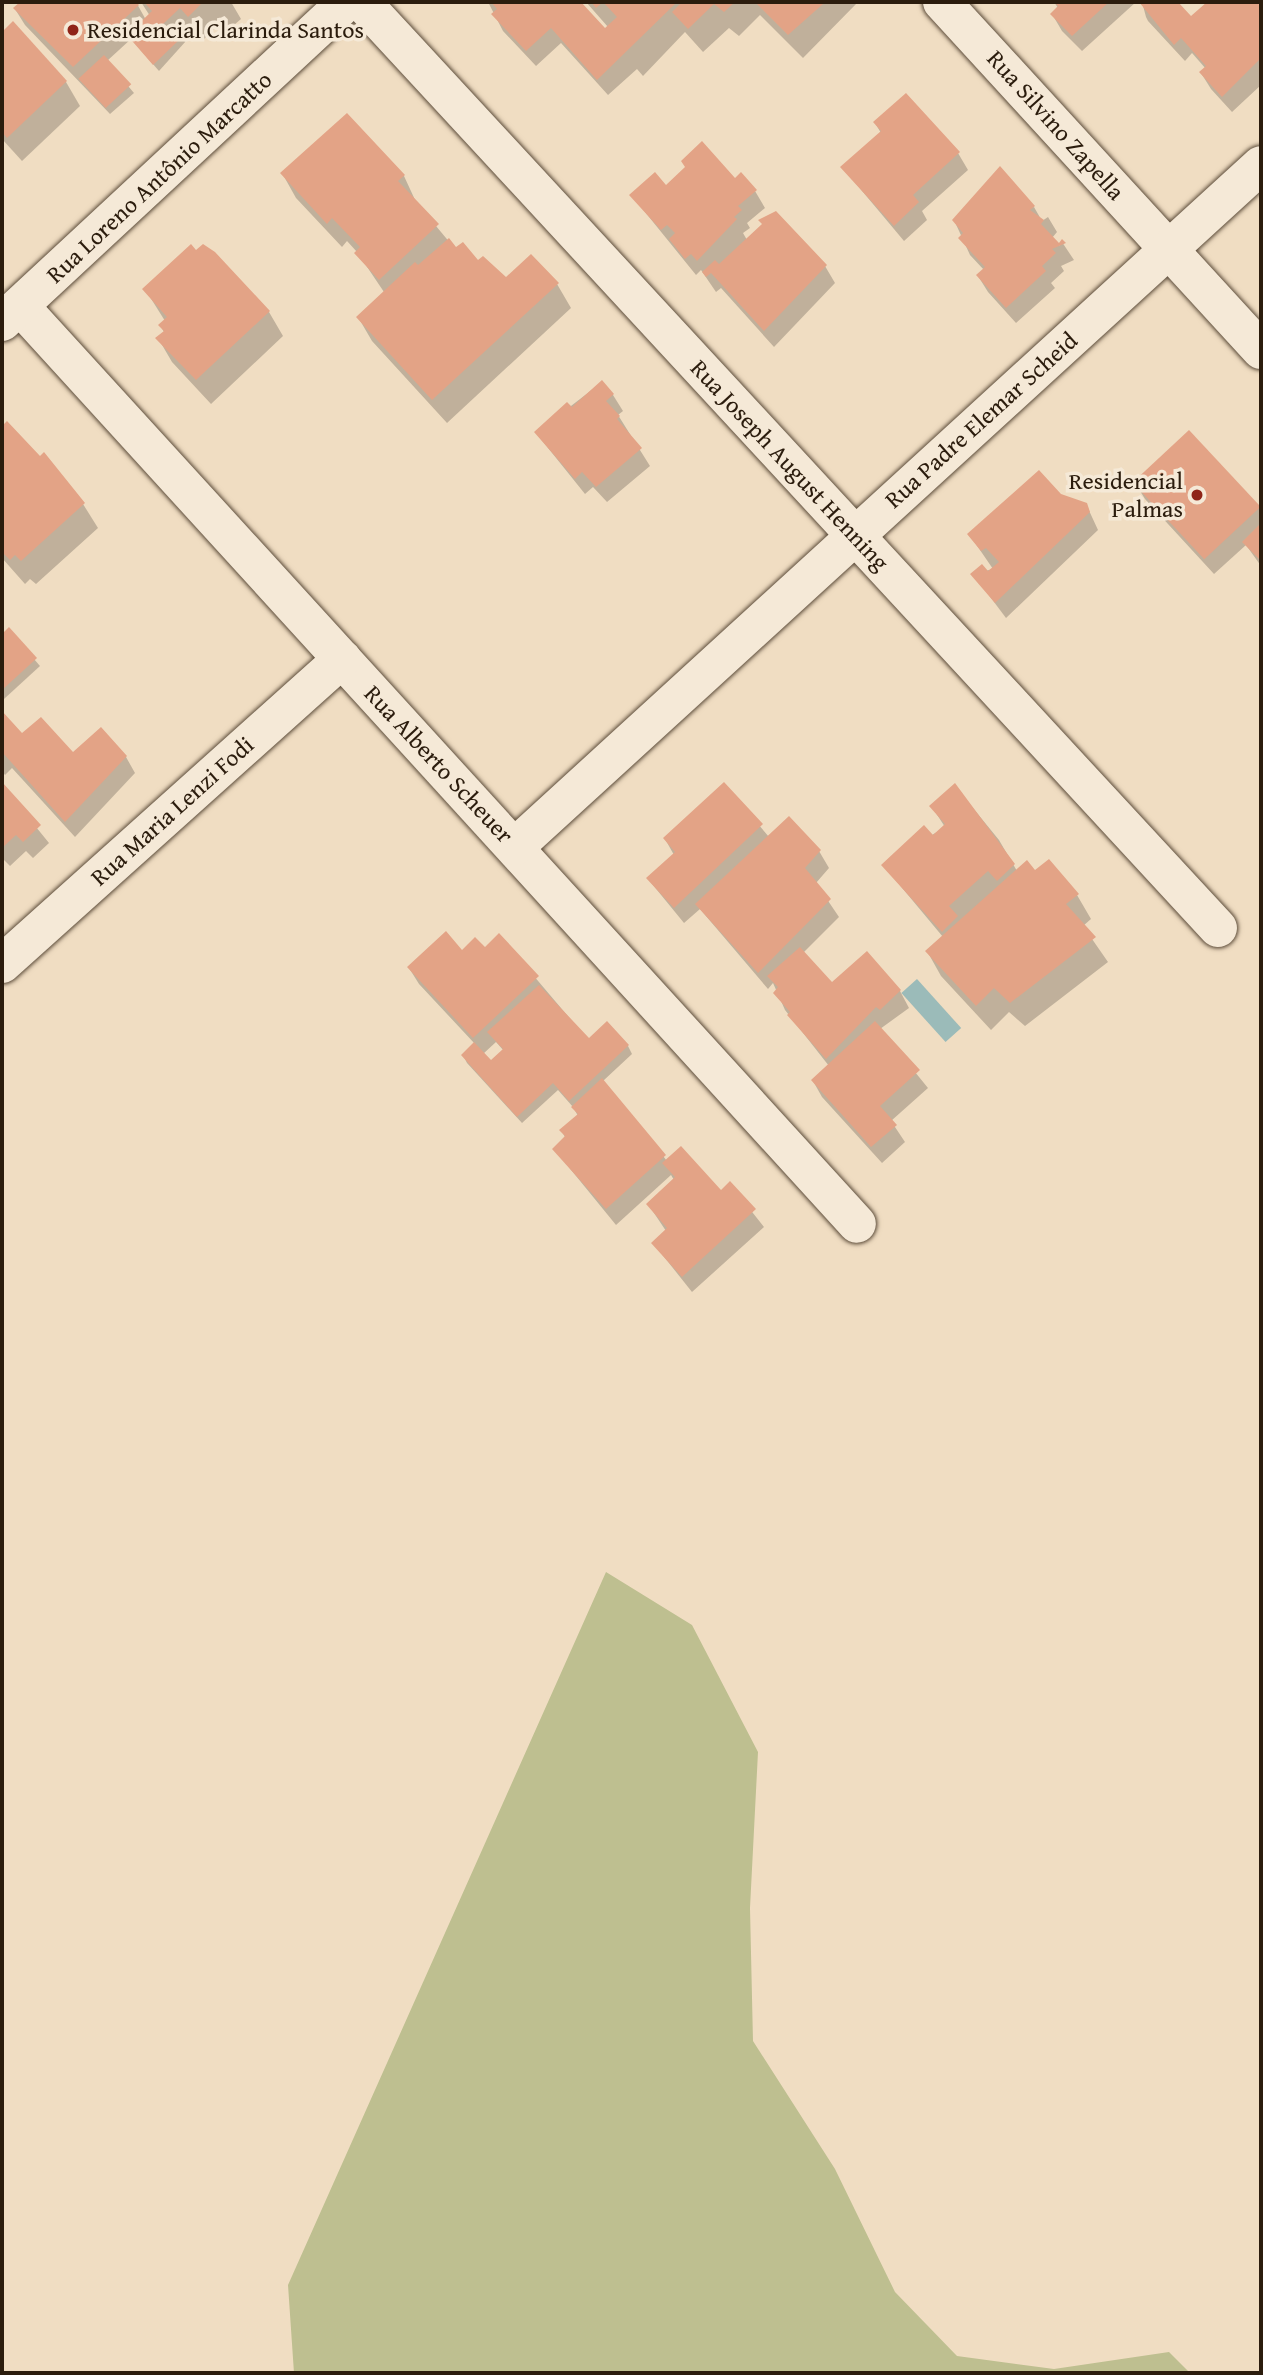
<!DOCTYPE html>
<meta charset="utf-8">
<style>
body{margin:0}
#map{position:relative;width:1263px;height:2375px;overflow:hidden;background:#f0ddc2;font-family:"Gentium Book Plus",serif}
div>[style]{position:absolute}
.green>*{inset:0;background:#bebf90}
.water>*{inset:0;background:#9bbbb9;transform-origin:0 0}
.shadow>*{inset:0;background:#0003}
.building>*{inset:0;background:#e3a386;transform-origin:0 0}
.roads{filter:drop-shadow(0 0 2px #5c4c3a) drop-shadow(0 0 2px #5c4c3a)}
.minor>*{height:38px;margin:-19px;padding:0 19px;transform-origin:19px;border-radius:19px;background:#f5e9d7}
.dots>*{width:19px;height:19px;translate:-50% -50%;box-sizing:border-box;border:4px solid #f5e9d7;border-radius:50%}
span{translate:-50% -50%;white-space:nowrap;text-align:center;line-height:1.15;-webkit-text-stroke:7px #f5e9d7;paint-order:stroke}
.poi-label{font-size:24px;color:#2b1c0d}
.left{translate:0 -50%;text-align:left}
.right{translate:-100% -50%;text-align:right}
.street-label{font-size:24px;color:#2b1c0d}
.frame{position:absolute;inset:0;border:4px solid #2b1c0d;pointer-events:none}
</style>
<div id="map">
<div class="green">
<div style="clip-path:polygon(606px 1572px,692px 1625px,758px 1752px,750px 1908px,753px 2041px,835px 2169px,895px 2292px,957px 2356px,1054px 2369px,1169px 2352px,1190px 2373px,294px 2373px,288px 2285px)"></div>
</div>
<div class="water">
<div style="left:917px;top:979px;width:66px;height:21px;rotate:48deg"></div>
</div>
<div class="shadow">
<div style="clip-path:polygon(22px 2px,136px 2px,146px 20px,150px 16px,141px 2px,231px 2px,241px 19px,227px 31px,220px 23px,203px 40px,195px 31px,159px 71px,131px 39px,107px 61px,134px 93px,110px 114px,25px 25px,15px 9px)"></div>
<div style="clip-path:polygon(488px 2px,579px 2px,605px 30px,608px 27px,586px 2px,858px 2px,803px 58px,760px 15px,739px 36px,729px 28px,703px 52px,685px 32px,643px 76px,637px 69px,608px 95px,561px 43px,536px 66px,503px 31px)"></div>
<div style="clip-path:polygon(1054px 2px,1136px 2px,1082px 51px,1062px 31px,1052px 14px,1058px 8px)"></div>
<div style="clip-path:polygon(1142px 2px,1181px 2px,1178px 5px,1191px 18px,1210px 2px,1254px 2px,1261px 9px,1261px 85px,1232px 112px,1211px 89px,1201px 73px,1206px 69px,1192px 53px,1185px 61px,1148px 21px,1146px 17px,1181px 50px,1146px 17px)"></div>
<div style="clip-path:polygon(13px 24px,66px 82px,80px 106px,22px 161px,2px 139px,2px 35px)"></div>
<div style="clip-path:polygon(347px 115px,404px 176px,416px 202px,456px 250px,506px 280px,557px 284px,571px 308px,447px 423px,372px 341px,358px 317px,384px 292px,357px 252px,347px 241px,342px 247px,296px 198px,282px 173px)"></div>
<div style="clip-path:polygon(875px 123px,958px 153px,968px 170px,922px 211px,927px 220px,904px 241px,842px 167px,881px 133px)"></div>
<div style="clip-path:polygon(735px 181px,755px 191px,765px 208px,747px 223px,750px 228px,743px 233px,747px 240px,825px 266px,835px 283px,774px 347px,721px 288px,716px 292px,701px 270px,696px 275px,632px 196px,666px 187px)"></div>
<div style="clip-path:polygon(1034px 207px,1042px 221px,1048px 217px,1057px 232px,1052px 238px,1059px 246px,1062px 242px,1074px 260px,1061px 266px,1064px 271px,1051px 283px,1055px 288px,1016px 323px,988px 292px,978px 276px,984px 270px,970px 255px,954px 220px)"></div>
<div style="clip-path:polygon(145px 289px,269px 312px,283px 336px,211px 404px,172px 362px,158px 338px,164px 332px,160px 325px,165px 321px)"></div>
<div style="clip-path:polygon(602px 382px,613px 395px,623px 411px,618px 415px,650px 466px,607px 502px,593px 487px,585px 494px,536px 433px)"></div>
<div style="clip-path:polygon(7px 424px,83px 504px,98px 528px,36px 584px,30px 579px,25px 584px,2px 558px,2px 429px)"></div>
<div style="clip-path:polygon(1135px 483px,1259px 508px,1261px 566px,1246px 545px,1214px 574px,1145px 499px)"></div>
<div style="clip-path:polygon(1060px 496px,1086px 504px,1098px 530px,1006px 618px,973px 574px,993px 569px,969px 534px)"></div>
<div style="clip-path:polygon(9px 630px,40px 666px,4px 699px,2px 637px)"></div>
<div style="clip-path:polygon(2px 714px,22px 736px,73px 755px,126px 757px,135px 773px,75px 837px,12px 768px,5px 775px,2px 771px)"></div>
<div style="clip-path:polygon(724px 784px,769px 837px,819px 851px,829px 868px,816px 883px,839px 917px,803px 953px,832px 985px,900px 991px,909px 1008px,880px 1029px,928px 1088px,891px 1121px,905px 1142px,882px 1163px,822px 1097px,813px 1081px,829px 1066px,785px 1010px,773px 983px,768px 989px,700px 909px,684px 923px,648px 879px,674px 855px,665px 839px)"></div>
<div style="clip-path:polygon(2px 785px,49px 843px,33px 858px,26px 851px,10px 866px,2px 858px)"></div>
<div style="clip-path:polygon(955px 786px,999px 840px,1017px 871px,1035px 872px,1077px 895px,1091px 919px,1083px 926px,1108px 962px,1025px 1026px,1009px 1012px,991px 1030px,941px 976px,927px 951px,943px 937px,883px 865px,945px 827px,932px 807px)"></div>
<div style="clip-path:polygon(evenodd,499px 935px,589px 1041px,607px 1024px,628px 1046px,632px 1054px,603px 1081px,667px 1161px,721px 1193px,730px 1184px,764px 1227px,692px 1292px,653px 1243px,666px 1231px,648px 1204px,674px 1180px,671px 1175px,616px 1225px,554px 1149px,565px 1137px,561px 1130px,578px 1116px,573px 1107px,558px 1090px,522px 1123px,467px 1063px,463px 1055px,475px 1044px,419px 984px,409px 968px,485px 949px,499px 935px,496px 1042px,504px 1051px,491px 1063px,483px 1054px,496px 1042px)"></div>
</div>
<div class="building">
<div style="clip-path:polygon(20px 2px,136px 2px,139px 5px,73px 67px,13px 8px)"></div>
<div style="clip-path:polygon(144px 2px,203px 2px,188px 17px,180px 8px,163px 24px,179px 40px,153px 65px,127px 35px,152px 11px)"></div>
<div style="clip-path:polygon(491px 2px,581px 2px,605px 28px,617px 17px,603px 2px,596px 8px,591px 2px,677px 2px,597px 80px,551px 28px,526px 51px,491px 14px,497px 9px)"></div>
<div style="clip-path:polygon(682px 2px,735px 2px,724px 12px,714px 4px,688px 29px,672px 12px)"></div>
<div style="clip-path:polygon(755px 2px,821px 2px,823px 4px,788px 35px)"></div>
<div style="clip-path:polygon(1054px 2px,1109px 2px,1072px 36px,1050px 14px,1058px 6px)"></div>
<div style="clip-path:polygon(1139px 2px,1178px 2px,1191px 16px,1207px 2px,1257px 2px,1261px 7px,1261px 58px,1222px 97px,1199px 72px,1206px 66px,1181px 38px,1174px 45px)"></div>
<div style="clip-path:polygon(13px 21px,67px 81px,7px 138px,2px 132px,2px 32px)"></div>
<div style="left:104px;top:55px;width:40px;height:35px;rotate:47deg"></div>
<div style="clip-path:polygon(906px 93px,960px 152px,913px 195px,919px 202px,894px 226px,840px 167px,881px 131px,873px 122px)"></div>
<div style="clip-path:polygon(347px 113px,405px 175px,398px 181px,439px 224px,379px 280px,354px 253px,360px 247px,332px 218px,327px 224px,280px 173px)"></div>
<div style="clip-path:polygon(702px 141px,735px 178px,741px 172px,757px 190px,738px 206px,742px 210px,734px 217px,737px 219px,697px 261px,691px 254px,685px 259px,669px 239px,675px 233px,667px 225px,661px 230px,629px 195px,655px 172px,666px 185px,685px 167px,681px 161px)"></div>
<div style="clip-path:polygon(1000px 166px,1035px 206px,1030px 210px,1044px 220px,1041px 224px,1059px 243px,1062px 239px,1066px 243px,1052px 249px,1056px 253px,1042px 266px,1046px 271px,1006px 308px,976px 275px,985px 267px,958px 238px,963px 233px,952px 220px)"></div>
<div style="clip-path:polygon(776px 211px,827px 265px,764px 331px,711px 273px,706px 277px,702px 272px,715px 260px,719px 264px,762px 224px,758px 220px)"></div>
<div style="clip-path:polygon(449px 238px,456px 247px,463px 242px,478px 260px,483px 256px,506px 277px,531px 254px,559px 283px,432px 400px,356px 317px,415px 262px,418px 265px)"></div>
<div style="clip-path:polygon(191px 244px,196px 250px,203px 244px,215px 252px,270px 311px,196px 380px,155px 338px,164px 331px,158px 325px,167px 317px,142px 289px)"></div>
<div style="clip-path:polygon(602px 380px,614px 394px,606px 401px,620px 416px,617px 419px,642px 448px,596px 487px,582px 472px,575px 479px,534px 432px,567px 402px,572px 407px)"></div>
<div style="clip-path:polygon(7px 421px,40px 456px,44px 452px,85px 503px,21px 561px,15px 555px,10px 560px,2px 552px,2px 426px)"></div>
<div style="left:1189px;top:430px;width:105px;height:77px;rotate:47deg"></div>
<div style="clip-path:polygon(1039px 470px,1061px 494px,1087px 503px,1090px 512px,995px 603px,970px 574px,982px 564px,988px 571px,999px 562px,986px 548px,981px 551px,967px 534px)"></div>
<div style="clip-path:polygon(1261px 523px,1261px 561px,1242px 542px)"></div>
<div style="clip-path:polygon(9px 627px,37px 658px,2px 690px,2px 634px)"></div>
<div style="clip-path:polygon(2px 711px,22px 733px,41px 717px,73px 752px,101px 727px,127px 756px,65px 822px,2px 752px)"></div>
<div style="clip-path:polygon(2px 782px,41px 825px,23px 842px,16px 835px,2px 848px)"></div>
<div style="clip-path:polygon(724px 782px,763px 824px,674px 908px,646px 878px,675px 852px,663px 838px)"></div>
<div style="clip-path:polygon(955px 783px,1015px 864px,997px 881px,988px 871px,949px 906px,958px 916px,942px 932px,881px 865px,924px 825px,933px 835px,945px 824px,929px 806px)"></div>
<div style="clip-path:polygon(789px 816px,821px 850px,805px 868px,831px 899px,758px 973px,695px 904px)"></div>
<div style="clip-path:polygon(1049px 859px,1079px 894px,1066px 904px,1096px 937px,1010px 1003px,994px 988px,976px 1006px,925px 951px,1027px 860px,1035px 870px)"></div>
<div style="clip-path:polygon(446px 931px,462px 950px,475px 937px,485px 947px,499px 933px,539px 976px,473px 1038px,407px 967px)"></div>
<div style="clip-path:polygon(800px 947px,832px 982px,867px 951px,901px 990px,880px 1010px,876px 1007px,826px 1059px,787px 1015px,790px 1012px,773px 993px,778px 987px,767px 976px)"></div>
<div style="clip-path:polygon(539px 985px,589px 1038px,607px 1021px,629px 1045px,569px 1101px,553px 1083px,517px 1117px,461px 1055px,474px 1042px,491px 1060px,503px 1049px,487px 1032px)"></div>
<div style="clip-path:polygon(875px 1021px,920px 1070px,880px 1106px,897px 1125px,871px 1147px,811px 1080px)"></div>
<div style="clip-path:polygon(602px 1078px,666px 1155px,606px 1209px,552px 1149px,565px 1136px,559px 1130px,578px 1114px,571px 1107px)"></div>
<div style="clip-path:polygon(681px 1146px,721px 1190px,730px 1181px,756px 1209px,682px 1277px,651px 1243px,667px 1228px,646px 1204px,675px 1177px,662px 1163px)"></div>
</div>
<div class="roads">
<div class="minor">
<div style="left:362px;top:2px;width:1261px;rotate:47.25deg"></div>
<div style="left:942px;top:2px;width:472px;rotate:47.5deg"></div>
<div style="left:20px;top:306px;width:1242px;rotate:47.64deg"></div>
<div style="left:2px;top:322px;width:470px;rotate:-42.9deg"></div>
<div style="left:516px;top:846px;width:1009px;rotate:-42.43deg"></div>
<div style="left:2px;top:964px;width:457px;rotate:-41.9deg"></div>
</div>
</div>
<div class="dots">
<div style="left:73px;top:30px;background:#8f2418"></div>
<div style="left:1197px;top:495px;background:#8f2418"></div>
</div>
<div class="poi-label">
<span class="left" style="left:87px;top:30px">Residencial Clarinda Santos</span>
<span class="right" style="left:1183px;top:495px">Residencial<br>Palmas</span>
</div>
<div class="street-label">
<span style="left:1056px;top:125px;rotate:48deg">Rua Silvino Zapella</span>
<span style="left:159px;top:177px;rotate:-43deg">Rua Loreno Antônio Marcatto</span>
<span style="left:981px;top:420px;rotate:-42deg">Rua Padre Elemar Scheid</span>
<span style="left:790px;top:465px;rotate:47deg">Rua Joseph August Henning</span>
<span style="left:439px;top:764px;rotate:47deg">Rua Alberto Scheuer</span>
<span style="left:172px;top:811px;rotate:-42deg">Rua Maria Lenzi Fodi</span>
</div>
<div class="frame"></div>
</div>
